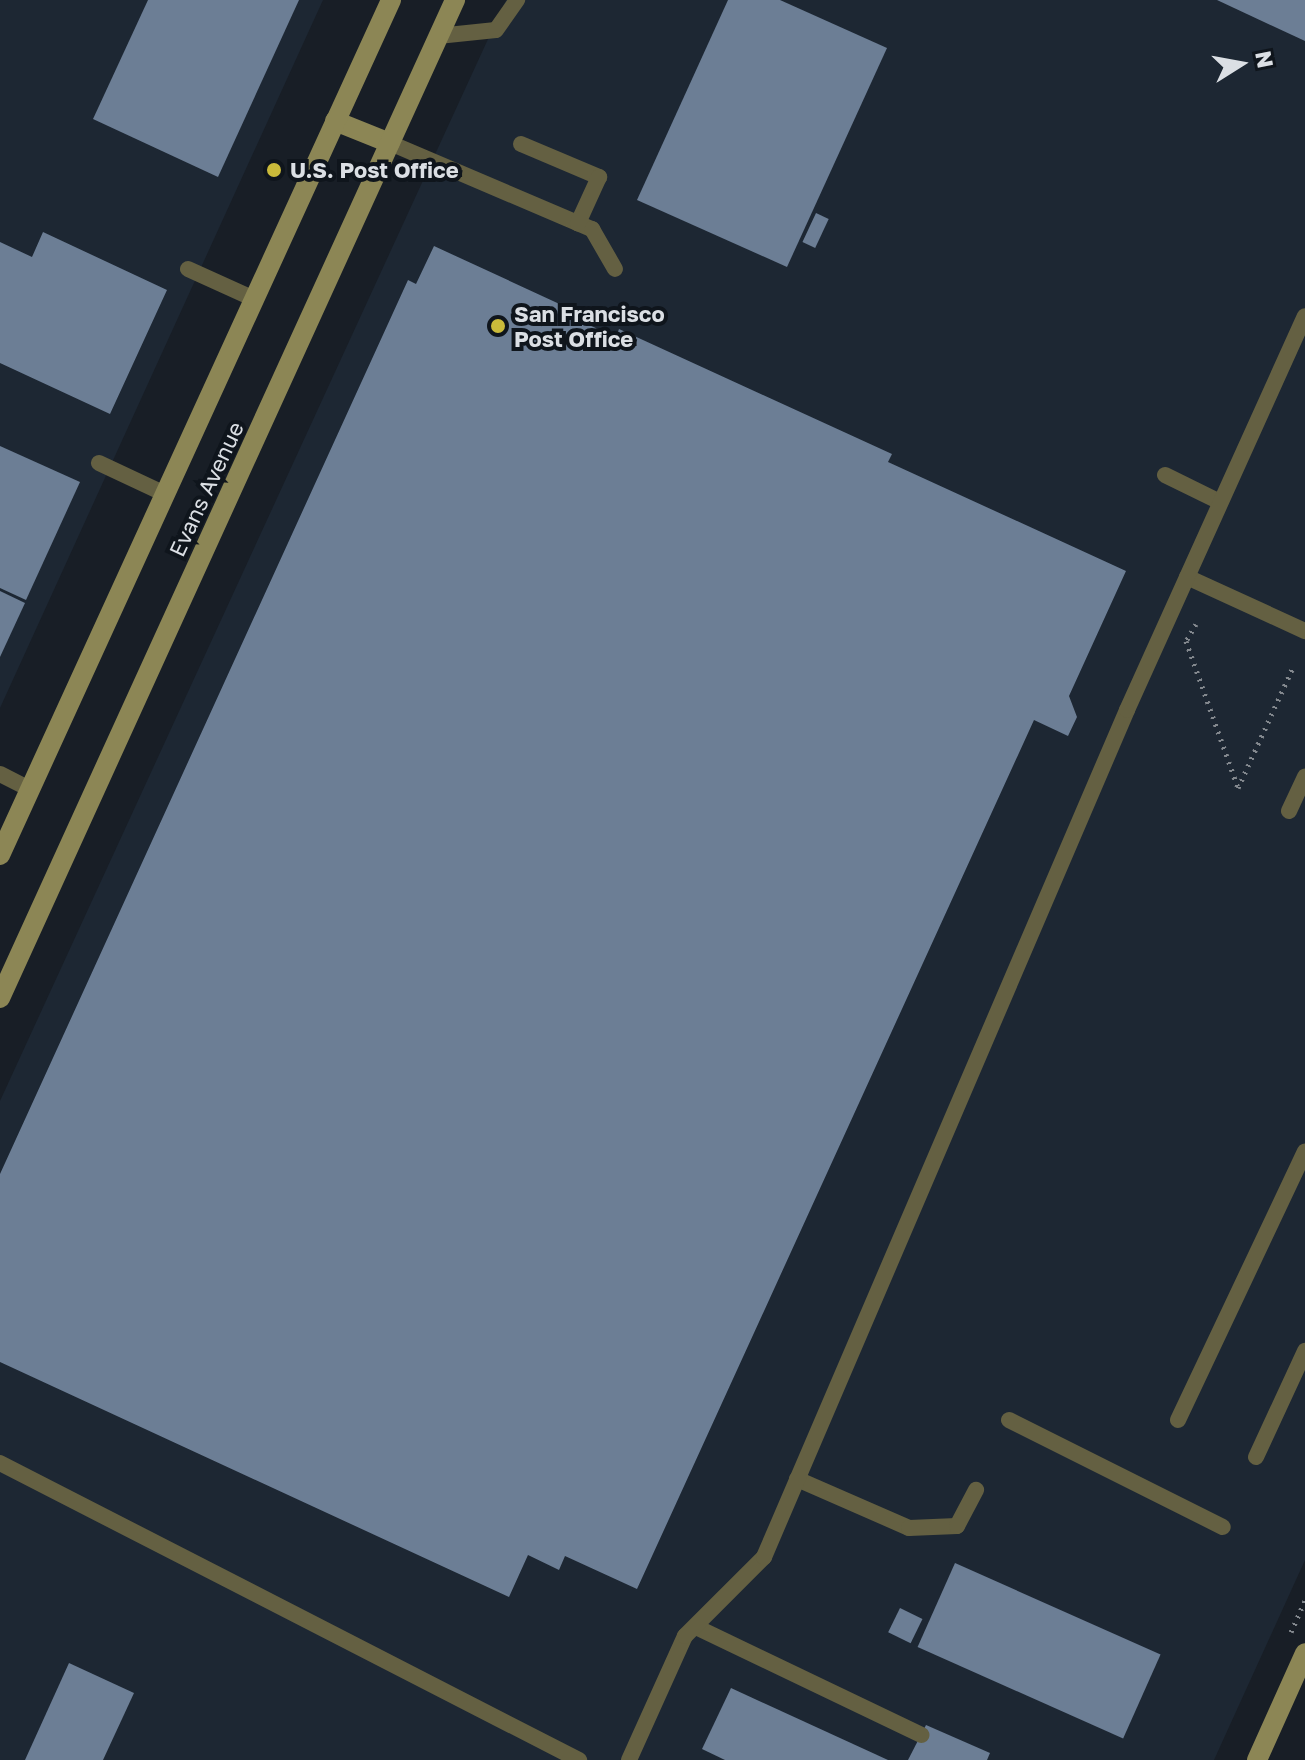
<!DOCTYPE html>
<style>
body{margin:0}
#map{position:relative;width:1305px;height:1760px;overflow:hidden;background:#181e26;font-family:"Golos Text",sans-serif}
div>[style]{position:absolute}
.built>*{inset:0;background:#1d2733}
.building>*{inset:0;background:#6c7e95;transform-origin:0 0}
.path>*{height:5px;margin-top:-2.5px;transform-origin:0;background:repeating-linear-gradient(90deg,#83888e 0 2px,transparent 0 8px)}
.lane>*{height:16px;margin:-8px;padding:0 8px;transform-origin:8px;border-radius:8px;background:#646042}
.secondary>*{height:20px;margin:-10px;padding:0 10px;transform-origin:10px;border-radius:10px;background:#8c8655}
.dots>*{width:22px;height:22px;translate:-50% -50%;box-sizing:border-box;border:4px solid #0f151c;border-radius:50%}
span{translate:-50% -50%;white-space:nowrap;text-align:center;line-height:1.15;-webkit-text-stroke:8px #0f151c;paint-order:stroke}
.poi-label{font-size:22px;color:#dbdfe4;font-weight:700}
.left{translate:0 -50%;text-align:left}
.street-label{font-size:22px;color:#dbdfe4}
.north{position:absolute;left:1201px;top:24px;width:80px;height:80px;-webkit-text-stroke:6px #0f151c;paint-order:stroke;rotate:79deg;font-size:22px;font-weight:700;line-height:32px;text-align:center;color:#dbdfe4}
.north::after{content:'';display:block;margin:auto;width:28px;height:36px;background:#dbdfe4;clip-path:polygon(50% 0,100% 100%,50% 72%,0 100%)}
</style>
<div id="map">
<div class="built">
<div style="clip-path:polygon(0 0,323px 0,0 708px)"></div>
<div style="clip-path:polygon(506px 0,1305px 0,1305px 1560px,1214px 1760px,0 1760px,0 1101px)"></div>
</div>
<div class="building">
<div style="clip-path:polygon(148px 0,299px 0,218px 177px,93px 119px)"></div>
<div style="clip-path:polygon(728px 0,780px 0,887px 48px,787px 267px,637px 200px)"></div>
<div style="clip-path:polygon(1217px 0,1305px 0,1305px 41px)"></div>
<div style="left:816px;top:213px;width:14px;height:32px;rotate:25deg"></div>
<div style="clip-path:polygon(43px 232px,167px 290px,110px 414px,0 363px,0 242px,32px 257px)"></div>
<div style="clip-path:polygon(434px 246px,592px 319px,589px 325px,616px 337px,619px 329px,892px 454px,888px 462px,1126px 571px,1069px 696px,1077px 717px,1068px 736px,1034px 720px,637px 1589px,565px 1556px,559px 1570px,528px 1555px,509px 1597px,0 1362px,0 1174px,408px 280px,416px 284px)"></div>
<div style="clip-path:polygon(0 446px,80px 482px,26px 600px,0 588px)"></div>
<div style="clip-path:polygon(0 591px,25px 603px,0 657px)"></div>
<div style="left:955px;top:1563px;width:225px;height:92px;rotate:24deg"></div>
<div style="left:900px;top:1608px;width:25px;height:27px;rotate:26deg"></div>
<div style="clip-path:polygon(69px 1663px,134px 1693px,103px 1760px,25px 1760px)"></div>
<div style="clip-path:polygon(731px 1688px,888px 1760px,725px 1760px,702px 1749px)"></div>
<div style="clip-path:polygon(926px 1725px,990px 1753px,987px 1760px,908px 1760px)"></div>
</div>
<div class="path">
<div style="left:1196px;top:624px;width:20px;rotate:120deg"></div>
<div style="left:1186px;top:641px;width:156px;rotate:70.5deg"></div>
<div style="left:1238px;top:788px;width:135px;rotate:-65.5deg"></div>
<div style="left:1291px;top:1632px;width:35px;rotate:-66deg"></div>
</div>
<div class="lane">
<div style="left:438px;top:36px;width:58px;rotate:-5.9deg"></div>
<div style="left:496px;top:30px;width:37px;rotate:-55deg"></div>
<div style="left:390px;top:143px;width:220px;rotate:23.1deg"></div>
<div style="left:592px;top:229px;width:46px;rotate:60.1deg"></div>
<div style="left:521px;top:144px;width:85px;rotate:22.9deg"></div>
<div style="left:599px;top:177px;width:51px;rotate:114.5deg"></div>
<div style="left:188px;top:269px;width:72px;rotate:24.4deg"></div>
<div style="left:99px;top:463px;width:73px;rotate:25.2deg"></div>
<div style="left:1165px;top:475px;width:61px;rotate:26.1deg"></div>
<div style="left:1187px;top:577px;width:130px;rotate:24.6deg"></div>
<div style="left:0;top:774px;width:34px;rotate:27deg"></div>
<div style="left:1289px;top:811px;width:38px;rotate:-65deg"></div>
<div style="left:1009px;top:1420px;width:239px;rotate:26.6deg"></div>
<div style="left:1178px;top:1420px;width:297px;rotate:-64.7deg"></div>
<div style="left:1256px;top:1457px;width:117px;rotate:-65.2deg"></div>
<div style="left:0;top:1463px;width:651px;rotate:27.16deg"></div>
<div style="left:797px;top:1479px;width:122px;rotate:23.6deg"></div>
<div style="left:909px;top:1528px;width:48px;rotate:-2.4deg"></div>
<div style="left:957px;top:1526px;width:41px;rotate:-62.2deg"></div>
<div style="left:696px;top:1627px;width:250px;rotate:25.6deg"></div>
<div style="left:629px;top:1760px;width:136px;rotate:-65.7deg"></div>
<div style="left:685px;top:1636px;width:112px;rotate:-45deg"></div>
<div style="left:764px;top:1557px;width:922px;rotate:-66.8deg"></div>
<div style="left:1127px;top:710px;width:432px;rotate:-65.7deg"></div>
</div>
<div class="secondary">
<div style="left:335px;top:121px;width:59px;rotate:21.8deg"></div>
<div style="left:0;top:855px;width:940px;rotate:-65.42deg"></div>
<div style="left:0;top:998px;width:1097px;rotate:-65.49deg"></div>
<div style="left:1257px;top:1760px;width:117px;rotate:-65.8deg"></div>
</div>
<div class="dots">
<div style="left:274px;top:170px;background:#caba3a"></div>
<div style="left:498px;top:326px;background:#caba3a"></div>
</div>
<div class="poi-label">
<span class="left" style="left:290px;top:170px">U.S. Post Office</span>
<span class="left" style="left:514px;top:326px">San Francisco<br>Post Office</span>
</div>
<div class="street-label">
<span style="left:206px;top:489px;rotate:-65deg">Evans Avenue</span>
</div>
<div class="north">N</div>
</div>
